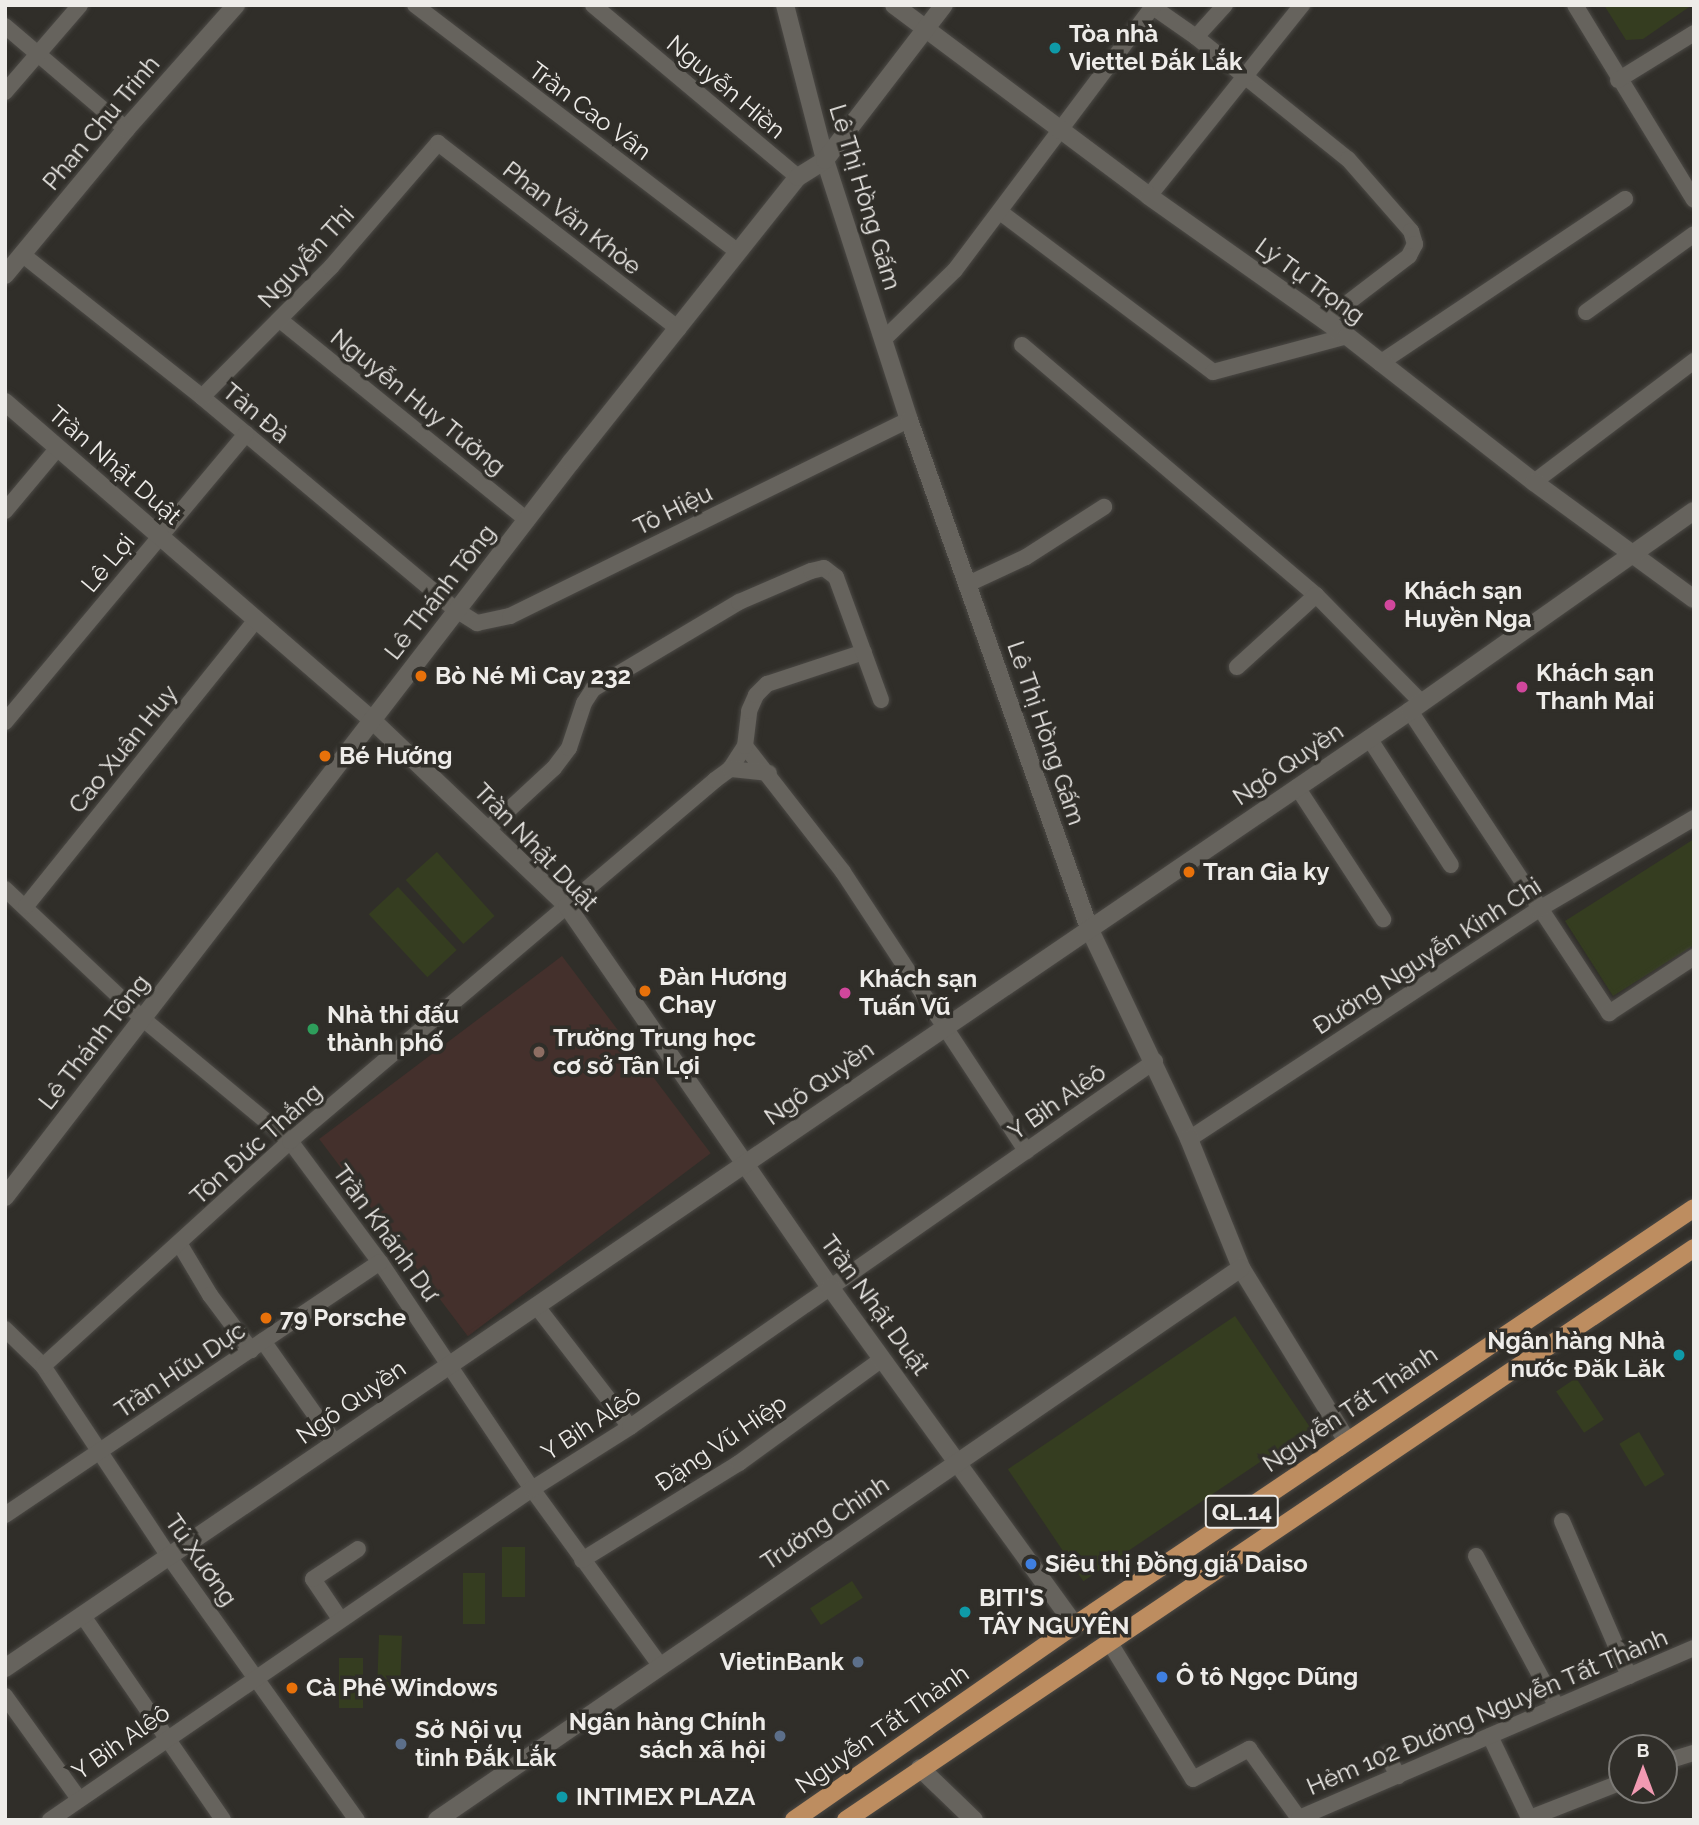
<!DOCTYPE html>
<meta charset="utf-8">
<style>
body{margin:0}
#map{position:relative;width:1699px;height:1825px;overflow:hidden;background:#302e29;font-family:Raleway,sans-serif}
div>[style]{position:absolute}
.education>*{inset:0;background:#44302c;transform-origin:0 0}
.green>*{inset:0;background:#353d20;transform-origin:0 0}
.roads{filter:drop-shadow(0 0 2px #4b4945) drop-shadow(0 0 2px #4b4945)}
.street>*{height:16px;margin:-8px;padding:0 8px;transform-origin:8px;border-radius:8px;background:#66635d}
.secondary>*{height:18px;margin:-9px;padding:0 9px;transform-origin:9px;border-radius:9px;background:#66635d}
.primary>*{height:18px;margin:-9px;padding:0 9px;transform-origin:9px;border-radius:9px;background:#bd8d60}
.dots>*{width:19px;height:19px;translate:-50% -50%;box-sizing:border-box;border:4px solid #302e29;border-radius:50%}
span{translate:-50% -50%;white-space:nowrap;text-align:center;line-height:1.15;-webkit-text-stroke:7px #302e29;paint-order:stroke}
.shield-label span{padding:2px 5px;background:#302e29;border:2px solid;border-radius:5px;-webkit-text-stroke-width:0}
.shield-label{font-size:23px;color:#eeece9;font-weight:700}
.poi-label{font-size:24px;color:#eeece9;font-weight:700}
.left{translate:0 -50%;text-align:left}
.right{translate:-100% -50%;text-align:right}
.street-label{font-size:24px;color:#eeece9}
.frame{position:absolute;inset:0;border:7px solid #eeece9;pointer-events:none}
.north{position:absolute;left:1608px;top:1734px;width:70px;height:70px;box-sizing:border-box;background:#302e29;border:2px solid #7c7a76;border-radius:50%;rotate:0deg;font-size:19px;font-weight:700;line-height:28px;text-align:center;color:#eeece9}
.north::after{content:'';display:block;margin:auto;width:24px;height:32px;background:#f19ab2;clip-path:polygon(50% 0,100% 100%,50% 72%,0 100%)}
</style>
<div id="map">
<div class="education">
<div style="left:562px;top:956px;width:247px;height:304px;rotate:53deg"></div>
</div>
<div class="green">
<div style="clip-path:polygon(1604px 5px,1692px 5px,1643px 39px,1626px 40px)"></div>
<div style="clip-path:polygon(1694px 839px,1694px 945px,1613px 996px,1565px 921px)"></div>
<div style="left:437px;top:852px;width:86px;height:42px;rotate:48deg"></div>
<div style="left:398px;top:887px;width:86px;height:40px;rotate:47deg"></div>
<div style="left:1235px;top:1316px;width:135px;height:274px;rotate:56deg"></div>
<div style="left:1576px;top:1378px;width:50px;height:24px;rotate:56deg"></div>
<div style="left:1639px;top:1432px;width:50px;height:23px;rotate:59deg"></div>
<div style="left:502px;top:1547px;width:23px;height:50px"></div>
<div style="left:463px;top:1573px;width:22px;height:51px"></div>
<div style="left:852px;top:1581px;width:20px;height:50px;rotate:57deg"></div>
<div style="left:379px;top:1635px;width:23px;height:52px;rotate:2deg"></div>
<div style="left:339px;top:1658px;width:24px;height:50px"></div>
</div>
<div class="roads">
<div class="street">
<div style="left:415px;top:5px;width:407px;rotate:37.4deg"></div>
<div style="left:593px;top:5px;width:268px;rotate:40deg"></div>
<div style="left:1575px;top:5px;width:228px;rotate:58.6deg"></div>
<div style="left:1153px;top:7px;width:52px;rotate:34.9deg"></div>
<div style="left:1196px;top:37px;width:195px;rotate:38.8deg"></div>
<div style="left:1348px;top:159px;width:96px;rotate:48.8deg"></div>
<div style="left:1411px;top:231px;width:14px;rotate:73deg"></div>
<div style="left:1415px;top:244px;width:13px;rotate:117deg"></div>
<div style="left:1409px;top:256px;width:107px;rotate:142.6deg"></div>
<div style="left:5px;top:26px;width:159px;rotate:40.4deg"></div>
<div style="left:1196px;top:37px;width:43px;rotate:-47.8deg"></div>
<div style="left:1618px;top:80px;width:89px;rotate:-31.7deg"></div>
<div style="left:5px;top:92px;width:115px;rotate:-49.2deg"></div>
<div style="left:1149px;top:196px;width:245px;rotate:-51.3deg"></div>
<div style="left:1000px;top:212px;width:266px;rotate:36.9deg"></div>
<div style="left:1213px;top:372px;width:139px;rotate:-15deg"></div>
<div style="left:23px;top:255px;width:228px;rotate:38.4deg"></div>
<div style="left:202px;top:397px;width:331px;rotate:40deg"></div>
<div style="left:456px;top:610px;width:25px;rotate:32deg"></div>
<div style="left:477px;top:623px;width:34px;rotate:-12deg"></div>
<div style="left:510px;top:616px;width:445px;rotate:-26.2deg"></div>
<div style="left:1586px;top:312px;width:133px;rotate:-35.8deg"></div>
<div style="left:280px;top:320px;width:318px;rotate:39deg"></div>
<div style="left:884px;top:339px;width:99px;rotate:-44.2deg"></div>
<div style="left:955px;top:270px;width:331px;rotate:-53.1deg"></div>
<div style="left:1022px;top:345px;width:386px;rotate:40.4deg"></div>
<div style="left:1316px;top:595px;width:150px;rotate:45.5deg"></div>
<div style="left:1380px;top:363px;width:295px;rotate:-33.8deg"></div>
<div style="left:202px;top:397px;width:183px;rotate:-45.2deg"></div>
<div style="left:331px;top:267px;width:164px;rotate:-49.2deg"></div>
<div style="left:438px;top:143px;width:304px;rotate:37.7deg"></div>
<div style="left:1534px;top:482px;width:201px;rotate:-37.1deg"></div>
<div style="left:5px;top:511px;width:81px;rotate:-50deg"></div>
<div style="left:968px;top:584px;width:64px;rotate:-25deg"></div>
<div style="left:1026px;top:557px;width:93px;rotate:-32.7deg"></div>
<div style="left:1237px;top:667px;width:107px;rotate:-42.3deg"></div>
<div style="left:1410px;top:711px;width:362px;rotate:56.6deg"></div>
<div style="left:1609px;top:1013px;width:102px;rotate:-33.4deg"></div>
<div style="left:5px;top:722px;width:376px;rotate:-50.1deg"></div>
<div style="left:1369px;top:738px;width:151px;rotate:57.2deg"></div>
<div style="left:745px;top:746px;width:160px;rotate:52.1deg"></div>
<div style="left:843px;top:872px;width:334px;rotate:56.7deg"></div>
<div style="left:730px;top:769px;width:27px;rotate:-57deg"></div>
<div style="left:745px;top:746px;width:35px;rotate:-83deg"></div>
<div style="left:749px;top:711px;width:17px;rotate:-66deg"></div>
<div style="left:756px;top:695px;width:16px;rotate:-45deg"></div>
<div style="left:767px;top:684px;width:102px;rotate:-18.3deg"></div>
<div style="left:1297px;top:787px;width:158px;rotate:56.9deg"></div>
<div style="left:487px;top:830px;width:91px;rotate:-42.8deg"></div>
<div style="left:554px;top:768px;width:25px;rotate:-53deg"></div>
<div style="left:569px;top:748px;width:47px;rotate:-71.6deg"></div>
<div style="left:584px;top:703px;width:17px;rotate:-57deg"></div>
<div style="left:593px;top:689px;width:170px;rotate:-30.8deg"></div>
<div style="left:739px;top:602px;width:78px;rotate:-23.3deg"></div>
<div style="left:811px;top:571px;width:13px;rotate:-13deg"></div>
<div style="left:824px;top:568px;width:15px;rotate:37deg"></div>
<div style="left:836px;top:577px;width:131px;rotate:69.9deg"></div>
<div style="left:5px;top:889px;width:190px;rotate:43.3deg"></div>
<div style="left:143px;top:1019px;width:191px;rotate:39.7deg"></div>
<div style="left:290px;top:1141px;width:151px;rotate:53.4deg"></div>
<div style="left:380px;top:1262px;width:273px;rotate:56.2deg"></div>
<div style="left:532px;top:1489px;width:218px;rotate:54deg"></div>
<div style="left:26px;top:906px;width:366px;rotate:-51.2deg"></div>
<div style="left:1189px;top:1139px;width:419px;rotate:-33.3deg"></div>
<div style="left:1539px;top:909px;width:180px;rotate:-30.4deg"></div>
<div style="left:179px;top:1243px;width:61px;rotate:59.2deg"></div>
<div style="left:210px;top:1295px;width:69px;rotate:53.3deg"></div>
<div style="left:538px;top:1308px;width:150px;rotate:52.3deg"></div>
<div style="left:5px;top:1329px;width:53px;rotate:44.2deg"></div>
<div style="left:43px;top:1366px;width:230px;rotate:56.5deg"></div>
<div style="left:170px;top:1558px;width:322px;rotate:54.5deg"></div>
<div style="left:263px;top:1341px;width:125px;rotate:54.8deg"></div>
<div style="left:43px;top:1366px;width:334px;rotate:-42.3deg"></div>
<div style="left:290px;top:1141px;width:558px;rotate:-40.34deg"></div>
<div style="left:715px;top:780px;width:19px;rotate:-36deg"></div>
<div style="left:730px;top:769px;width:39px;rotate:6deg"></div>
<div style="left:5px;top:1515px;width:452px;rotate:-34deg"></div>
<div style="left:1562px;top:1521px;width:169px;rotate:66.6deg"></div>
<div style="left:1476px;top:1556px;width:171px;rotate:61.8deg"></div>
<div style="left:582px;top:1560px;width:185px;rotate:-31.7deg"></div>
<div style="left:739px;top:1463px;width:177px;rotate:-36deg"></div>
<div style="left:83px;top:1616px;width:247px;rotate:55.5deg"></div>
<div style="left:340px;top:1619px;width:48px;rotate:-124deg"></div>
<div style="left:313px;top:1579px;width:54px;rotate:-33.7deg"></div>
<div style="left:1110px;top:1643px;width:159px;rotate:58.6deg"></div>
<div style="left:1193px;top:1779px;width:64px;rotate:-28.2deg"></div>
<div style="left:1249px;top:1749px;width:87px;rotate:54.3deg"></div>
<div style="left:5px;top:1696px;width:127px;rotate:54.3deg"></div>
<div style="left:1490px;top:1736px;width:93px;rotate:64.5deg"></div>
<div style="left:1387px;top:1755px;width:24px;rotate:62deg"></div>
<div style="left:1664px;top:1762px;width:31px;rotate:-17deg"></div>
<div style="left:1299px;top:1818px;width:430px;rotate:-23.3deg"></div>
<div style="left:1530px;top:1818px;width:99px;rotate:-21.4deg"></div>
<div style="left:50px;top:1820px;width:585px;rotate:-34.48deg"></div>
<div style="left:532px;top:1489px;width:116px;rotate:-32.3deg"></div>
<div style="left:630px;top:1427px;width:640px;rotate:-34.88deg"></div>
</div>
<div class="secondary">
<div style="left:785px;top:5px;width:160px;rotate:75.5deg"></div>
<div style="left:825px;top:160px;width:273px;rotate:72.1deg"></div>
<div style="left:909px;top:420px;width:539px;rotate:70.49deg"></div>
<div style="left:1089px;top:928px;width:233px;rotate:64.6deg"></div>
<div style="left:1189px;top:1139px;width:139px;rotate:68deg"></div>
<div style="left:1241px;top:1268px;width:203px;rotate:58.5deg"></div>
<div style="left:894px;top:5px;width:319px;rotate:36.8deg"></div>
<div style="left:1149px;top:196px;width:242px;rotate:35.3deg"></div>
<div style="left:1347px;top:336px;width:237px;rotate:38deg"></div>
<div style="left:1534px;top:482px;width:198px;rotate:36.2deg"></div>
<div style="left:5px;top:275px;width:190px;rotate:-50.3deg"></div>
<div style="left:126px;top:129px;width:166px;rotate:-48.4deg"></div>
<div style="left:5px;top:402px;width:486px;rotate:40.9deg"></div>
<div style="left:372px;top:720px;width:269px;rotate:43.6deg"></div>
<div style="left:567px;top:906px;width:463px;rotate:55.4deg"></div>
<div style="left:830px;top:1287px;width:417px;rotate:54.1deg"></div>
<div style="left:5px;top:1197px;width:928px;rotate:-52.4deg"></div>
<div style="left:571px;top:462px;width:364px;rotate:-51.5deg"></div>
<div style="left:798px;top:177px;width:32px;rotate:-32deg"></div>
<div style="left:825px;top:160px;width:195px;rotate:-52.5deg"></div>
<div style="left:5px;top:1668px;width:1700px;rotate:-34.26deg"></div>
<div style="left:1410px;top:711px;width:347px;rotate:-35.2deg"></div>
<div style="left:920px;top:1768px;width:75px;rotate:43.9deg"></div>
<div style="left:437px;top:1820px;width:975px;rotate:-34.47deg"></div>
</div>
<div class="primary">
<div style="left:794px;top:1820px;width:342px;rotate:-34.8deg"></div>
<div style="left:1075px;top:1625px;width:746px;rotate:-33.97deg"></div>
<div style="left:846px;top:1820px;width:1023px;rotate:-34deg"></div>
</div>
</div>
<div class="dots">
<div style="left:1055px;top:48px;background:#0f9aa8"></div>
<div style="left:1390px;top:605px;background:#d1479c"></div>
<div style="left:421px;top:676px;background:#e8710a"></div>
<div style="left:1522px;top:687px;background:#d1479c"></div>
<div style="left:325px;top:756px;background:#e8710a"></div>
<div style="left:1189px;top:872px;background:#e8710a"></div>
<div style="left:645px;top:991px;background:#e8710a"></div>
<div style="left:845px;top:993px;background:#d1479c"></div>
<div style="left:313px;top:1029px;background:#2e9e5b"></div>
<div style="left:539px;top:1052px;background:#8d6e63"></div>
<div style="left:266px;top:1318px;background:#e8710a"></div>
<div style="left:1679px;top:1355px;background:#0f9aa8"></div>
<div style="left:1031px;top:1564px;background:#3f7fe0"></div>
<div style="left:965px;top:1612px;background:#0f9aa8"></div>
<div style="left:858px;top:1662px;background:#5c6f8a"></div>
<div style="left:1162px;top:1677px;background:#3f7fe0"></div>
<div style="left:292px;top:1688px;background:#e8710a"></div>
<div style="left:780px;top:1736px;background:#5c6f8a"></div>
<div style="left:401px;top:1744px;background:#5c6f8a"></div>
<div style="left:562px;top:1797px;background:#0f9aa8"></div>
</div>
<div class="shield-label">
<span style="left:1242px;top:1512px">QL.14</span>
</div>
<div class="poi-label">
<span class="left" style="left:1069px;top:48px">Tòa nhà<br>Viettel Đắk Lắk</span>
<span class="left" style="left:1404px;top:605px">Khách sạn<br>Huyền Nga</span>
<span class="left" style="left:1536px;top:687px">Khách sạn<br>Thanh Mai</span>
<span class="left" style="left:435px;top:676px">Bò Né Mì Cay 232</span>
<span class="left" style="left:339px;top:756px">Bé Hướng</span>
<span class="left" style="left:1203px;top:872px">Tran Gia ky</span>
<span class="left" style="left:659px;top:991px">Đàn Hương<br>Chay</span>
<span class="left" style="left:859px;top:993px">Khách sạn<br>Tuấn Vũ</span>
<span class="left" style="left:327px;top:1029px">Nhà thi đấu<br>thành phố</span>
<span class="left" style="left:553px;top:1052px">Trường Trung học<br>cơ sở Tân Lợi</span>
<span class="left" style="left:280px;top:1318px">79 Porsche</span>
<span class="right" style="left:1665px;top:1355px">Ngân hàng Nhà<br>nước Đăk Lăk</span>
<span class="left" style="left:1045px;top:1564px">Siêu thị Đồng giá Daiso</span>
<span class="left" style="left:979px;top:1612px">BITI'S<br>TÂY NGUYÊN</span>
<span class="right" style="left:844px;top:1662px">VietinBank</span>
<span class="left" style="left:1176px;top:1677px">Ô tô Ngọc Dũng</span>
<span class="left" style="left:306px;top:1688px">Cà Phê Windows</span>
<span class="right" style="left:766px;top:1736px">Ngân hàng Chính<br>sách xã hội</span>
<span class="left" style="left:415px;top:1744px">Sở Nội vụ<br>tỉnh Đắk Lắk</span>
<span class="left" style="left:576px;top:1797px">INTIMEX PLAZA</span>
</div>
<div class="street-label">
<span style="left:726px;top:87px;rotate:40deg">Nguyễn Hiền</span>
<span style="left:590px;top:111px;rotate:37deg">Trần Cao Vân</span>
<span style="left:101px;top:123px;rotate:-50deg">Phan Chu Trinh</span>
<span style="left:865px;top:197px;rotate:73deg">Lê Thị Hồng Gấm</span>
<span style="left:572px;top:218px;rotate:38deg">Phan Văn Khòe</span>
<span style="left:306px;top:257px;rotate:-47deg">Nguyễn Thi</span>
<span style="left:1310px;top:281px;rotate:36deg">Lý Tự Trọng</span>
<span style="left:418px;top:402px;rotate:39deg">Nguyễn Huy Tưởng</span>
<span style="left:256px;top:413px;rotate:40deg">Tản Đà</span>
<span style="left:115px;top:465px;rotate:41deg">Trần Nhật Duật</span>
<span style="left:673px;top:510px;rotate:-26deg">Tô Hiệu</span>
<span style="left:108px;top:563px;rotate:-50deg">Lê Lợi</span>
<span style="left:440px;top:592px;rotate:-52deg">Lê Thánh Tông</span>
<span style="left:1046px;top:733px;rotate:71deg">Lê Thị Hồng Gấm</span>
<span style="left:123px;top:749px;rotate:-51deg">Cao Xuân Huy</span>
<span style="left:1288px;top:764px;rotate:-34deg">Ngô Quyền</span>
<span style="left:536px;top:847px;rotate:46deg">Trần Nhật Duật</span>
<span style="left:1427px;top:956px;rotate:-33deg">Đường Nguyễn Kinh Chi</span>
<span style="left:94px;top:1042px;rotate:-52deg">Lê Thánh Tông</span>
<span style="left:819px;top:1083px;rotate:-35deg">Ngô Quyền</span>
<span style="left:1057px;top:1102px;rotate:-35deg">Y Bih Alêô</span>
<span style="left:256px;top:1144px;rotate:-42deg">Tôn Đức Thắng</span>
<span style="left:386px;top:1233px;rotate:54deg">Trần Khánh Dư</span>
<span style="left:875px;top:1305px;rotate:54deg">Trần Nhật Duật</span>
<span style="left:180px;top:1370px;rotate:-34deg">Trần Hữu Dực</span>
<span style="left:351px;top:1402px;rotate:-35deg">Ngô Quyền</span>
<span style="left:1350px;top:1409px;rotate:-34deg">Nguyễn Tất Thành</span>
<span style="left:591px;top:1424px;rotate:-33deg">Y Bih Alêô</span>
<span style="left:721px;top:1443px;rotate:-34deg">Đặng Vũ Hiệp</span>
<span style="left:825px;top:1523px;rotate:-34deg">Trường Chinh</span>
<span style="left:201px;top:1560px;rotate:55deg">Tú Xương</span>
<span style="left:1487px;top:1712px;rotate:-23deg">Hẻm 102 Đường Nguyễn Tất Thành</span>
<span style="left:882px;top:1729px;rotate:-35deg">Nguyễn Tất Thành</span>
<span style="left:121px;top:1742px;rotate:-35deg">Y Bih Alêô</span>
</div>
<div class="frame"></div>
<div class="north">B</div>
</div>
